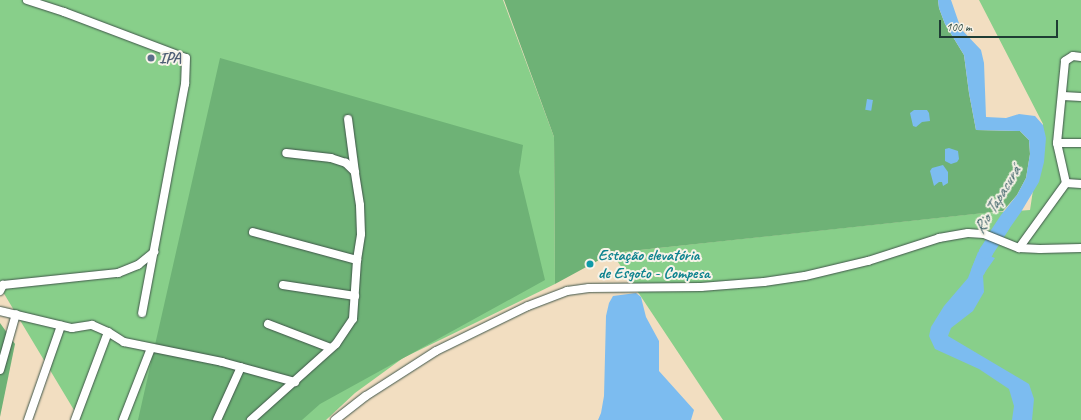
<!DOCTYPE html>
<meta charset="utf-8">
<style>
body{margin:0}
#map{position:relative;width:1081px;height:420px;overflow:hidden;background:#f2dec1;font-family:Caveat,sans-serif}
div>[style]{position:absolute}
.green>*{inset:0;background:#88cf8a}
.forest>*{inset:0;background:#6eb276}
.water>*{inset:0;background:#7cbcf0;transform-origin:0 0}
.river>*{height:14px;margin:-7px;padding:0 7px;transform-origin:7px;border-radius:7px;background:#7cbcf0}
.roads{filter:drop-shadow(0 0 1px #3f5549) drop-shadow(0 0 1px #3f5549)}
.minor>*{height:8px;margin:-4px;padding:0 4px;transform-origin:4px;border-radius:4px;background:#fff}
.dots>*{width:11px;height:11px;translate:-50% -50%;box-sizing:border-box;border:2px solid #f7f3e8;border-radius:50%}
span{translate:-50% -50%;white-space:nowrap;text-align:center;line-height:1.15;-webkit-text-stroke:4px #f7f3e8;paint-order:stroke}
.service-label{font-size:16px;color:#4e5e75;font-weight:700}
.left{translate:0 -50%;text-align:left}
.culture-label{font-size:16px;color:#0d838f;font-weight:700}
.water-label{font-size:17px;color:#365d63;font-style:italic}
.scale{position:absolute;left:939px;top:20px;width:119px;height:18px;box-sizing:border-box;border:2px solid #1f3d34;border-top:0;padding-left:5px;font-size:12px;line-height:14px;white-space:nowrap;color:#1f3d34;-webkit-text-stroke:3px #f7f3e8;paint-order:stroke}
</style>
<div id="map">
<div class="green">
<div style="clip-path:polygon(0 0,503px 0,554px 137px,555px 284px,403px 358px,355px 393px,326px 420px,80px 420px,0 287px)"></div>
<div style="clip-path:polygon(979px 0,1081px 0,1081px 420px,723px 420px,612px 253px,983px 213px,1030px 210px,1043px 124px)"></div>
</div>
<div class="forest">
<div style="clip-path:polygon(504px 0,938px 0,939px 8px,945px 24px,964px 55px,969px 93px,976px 130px,1020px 131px,1029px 140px,1030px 154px,1026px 178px,1017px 195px,1003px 211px,612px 253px,555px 284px,554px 137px)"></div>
<div style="clip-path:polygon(220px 58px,523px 145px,519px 172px,545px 280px,320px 404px,302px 420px,138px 420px)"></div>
<div style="clip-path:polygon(0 323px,15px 344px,0 417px)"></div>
</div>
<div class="water">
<div style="clip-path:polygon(938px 0,951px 0,961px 29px,981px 50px,984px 63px,986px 117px,1006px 118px,1019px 114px,1035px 116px,1043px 125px,1046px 138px,1044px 162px,1039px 182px,1021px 212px,1002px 239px,989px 233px,1001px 215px,1017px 195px,1026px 178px,1030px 154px,1029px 140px,1020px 131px,976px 130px,969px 93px,964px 55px,945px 24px,939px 8px)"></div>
<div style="left:867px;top:99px;width:6px;height:11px;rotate:9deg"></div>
<div style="clip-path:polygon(914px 110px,927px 110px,929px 113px,930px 121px,922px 122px,916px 127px,913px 126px,910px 113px)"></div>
<div style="clip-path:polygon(949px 148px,958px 151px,959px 159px,957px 162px,951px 164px,945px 161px,945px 149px)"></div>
<div style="clip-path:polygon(943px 165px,948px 172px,948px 183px,943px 186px,942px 182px,939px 182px,934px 186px,930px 171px,932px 168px)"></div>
<div style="clip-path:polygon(978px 252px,995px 258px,983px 275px,984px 292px,973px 311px,951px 328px,948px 336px,1029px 384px,1034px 399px,1032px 420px,1012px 420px,1014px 406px,1009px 389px,979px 369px,935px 349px,929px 336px,931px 327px,944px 306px,968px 278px)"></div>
<div style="clip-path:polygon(636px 293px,641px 297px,646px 317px,659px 341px,659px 371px,694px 410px,691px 420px,598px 420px,601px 413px,604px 396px,606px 316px,609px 303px,613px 296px)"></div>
</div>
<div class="river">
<div style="left:978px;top:271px;width:21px;rotate:-67deg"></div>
<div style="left:986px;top:252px;width:31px;rotate:-57deg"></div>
</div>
<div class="roads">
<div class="minor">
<div style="left:27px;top:0;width:39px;rotate:18deg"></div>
<div style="left:64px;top:12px;width:130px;rotate:20.7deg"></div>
<div style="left:186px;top:58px;width:26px;rotate:92deg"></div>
<div style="left:185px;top:84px;width:233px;rotate:100.6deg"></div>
<div style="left:1063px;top:96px;width:18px;rotate:3deg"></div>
<div style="left:348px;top:119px;width:53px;rotate:82.5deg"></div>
<div style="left:1057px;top:143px;width:24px"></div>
<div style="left:1066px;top:183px;width:15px;rotate:4deg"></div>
<div style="left:253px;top:232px;width:108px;rotate:15.1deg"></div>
<div style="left:1019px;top:248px;width:80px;rotate:-54.1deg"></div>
<div style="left:1066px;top:183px;width:41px;rotate:-102.7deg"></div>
<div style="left:1057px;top:143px;width:82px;rotate:-84.4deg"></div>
<div style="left:1065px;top:61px;width:9px;rotate:-32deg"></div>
<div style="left:1073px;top:56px;width:8px;rotate:7deg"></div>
<div style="left:283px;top:285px;width:73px;rotate:8.7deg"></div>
<div style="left:0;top:291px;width:7px;rotate:-63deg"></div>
<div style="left:3px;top:285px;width:116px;rotate:-6deg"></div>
<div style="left:118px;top:273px;width:22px;rotate:-22deg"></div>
<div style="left:138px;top:265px;width:21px;rotate:-39deg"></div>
<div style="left:0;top:311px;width:74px;rotate:13.3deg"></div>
<div style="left:72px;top:328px;width:20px;rotate:-9deg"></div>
<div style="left:92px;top:325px;width:17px;rotate:24deg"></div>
<div style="left:108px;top:332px;width:19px;rotate:32deg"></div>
<div style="left:124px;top:342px;width:100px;rotate:11.5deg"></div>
<div style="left:222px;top:362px;width:76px;rotate:15.3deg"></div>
<div style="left:268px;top:324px;width:67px;rotate:20.9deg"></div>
<div style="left:0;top:370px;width:58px;rotate:-74.1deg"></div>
<div style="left:28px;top:420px;width:100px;rotate:-70.7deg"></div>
<div style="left:75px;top:420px;width:94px;rotate:-69.4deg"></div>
<div style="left:123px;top:420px;width:77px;rotate:-68.7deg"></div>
<div style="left:217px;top:420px;width:58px;rotate:-65.6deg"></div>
<div style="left:251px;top:420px;width:114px;rotate:-41.8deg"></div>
<div style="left:336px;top:344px;width:30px;rotate:-56deg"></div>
<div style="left:353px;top:319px;width:59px;rotate:-86.1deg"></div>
<div style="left:357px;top:260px;width:26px;rotate:-81deg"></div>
<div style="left:361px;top:234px;width:29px;rotate:-92deg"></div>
<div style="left:360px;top:205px;width:33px;rotate:-99deg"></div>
<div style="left:355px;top:172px;width:13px;rotate:-135deg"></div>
<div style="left:346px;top:163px;width:16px;rotate:-162deg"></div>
<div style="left:331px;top:158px;width:45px;rotate:-173.7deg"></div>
<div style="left:335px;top:420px;width:39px;rotate:-38deg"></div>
<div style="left:366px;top:396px;width:83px;rotate:-32.7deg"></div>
<div style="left:436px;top:351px;width:102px;rotate:-26.1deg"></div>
<div style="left:528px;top:306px;width:42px;rotate:-21deg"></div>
<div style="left:567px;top:291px;width:22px;rotate:-8deg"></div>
<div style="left:589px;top:288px;width:112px;rotate:-0.5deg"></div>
<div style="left:701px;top:287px;width:63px;rotate:-4.5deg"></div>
<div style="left:764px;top:282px;width:41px;rotate:-8.3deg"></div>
<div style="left:805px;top:276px;width:65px;rotate:-13.4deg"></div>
<div style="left:868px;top:261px;width:75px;rotate:-17.9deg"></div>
<div style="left:939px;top:238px;width:29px;rotate:-10deg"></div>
<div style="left:968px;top:233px;width:16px;rotate:4deg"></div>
<div style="left:984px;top:234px;width:38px;rotate:22deg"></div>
<div style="left:1019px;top:248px;width:21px;rotate:3deg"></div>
<div style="left:1040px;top:249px;width:41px;rotate:-1.4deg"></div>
</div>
</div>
<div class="dots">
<div style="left:151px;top:58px;background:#5c6f8a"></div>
<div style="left:590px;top:264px;background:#0f9aa8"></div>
</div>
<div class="service-label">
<span class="left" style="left:159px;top:58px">IPA</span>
</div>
<div class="culture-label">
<span class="left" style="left:598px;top:264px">Estação elevatória<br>de Esgoto - Compesa</span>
</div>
<div class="water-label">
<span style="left:997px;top:200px;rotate:-59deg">Rio Tapacurá</span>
</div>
<div class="scale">100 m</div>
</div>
